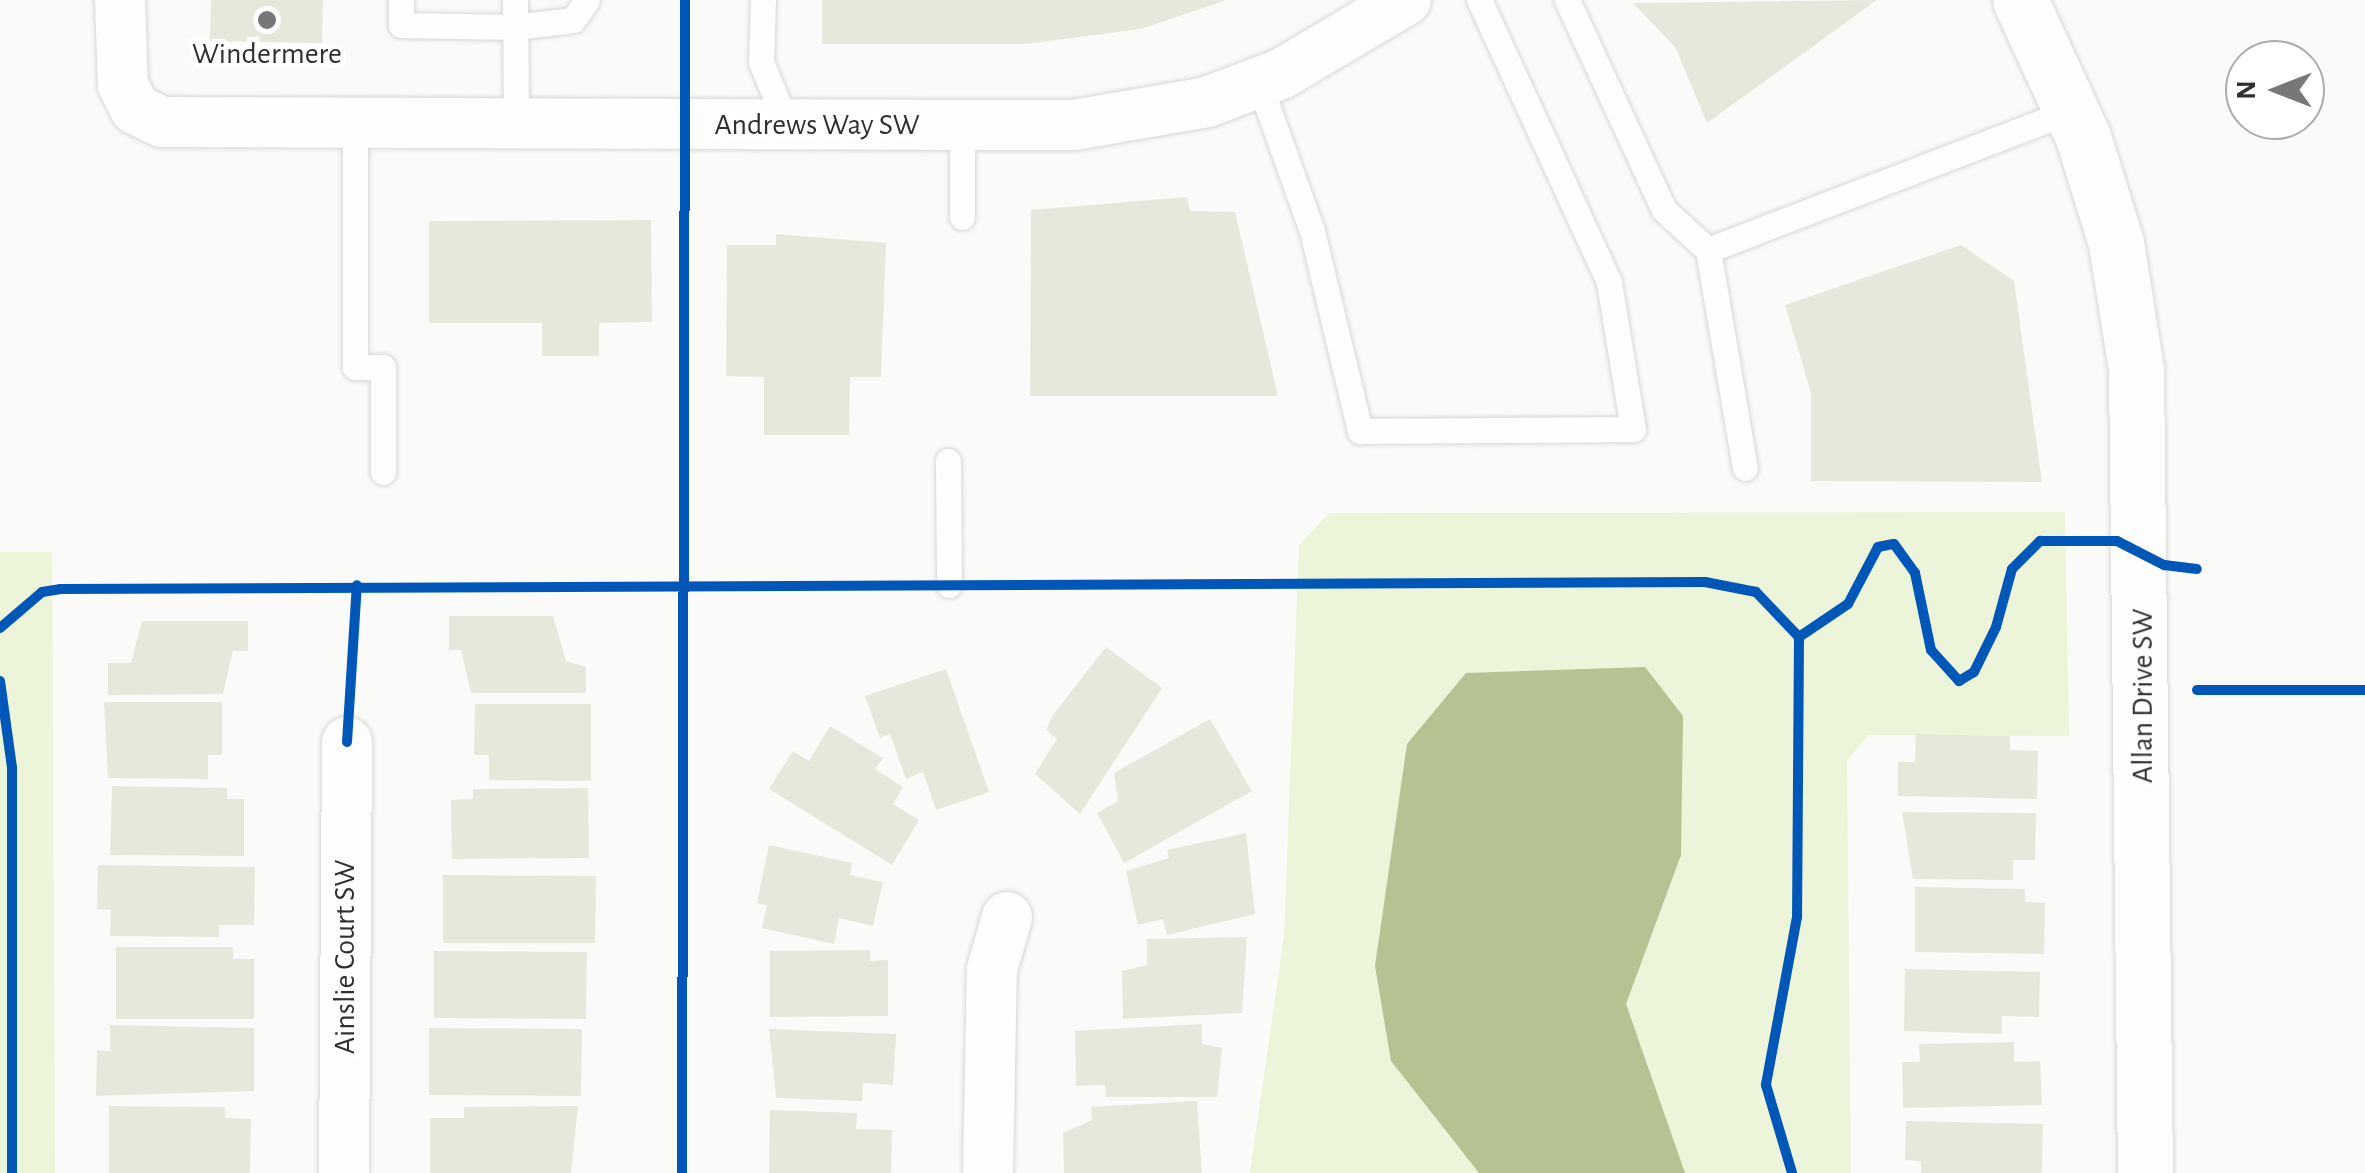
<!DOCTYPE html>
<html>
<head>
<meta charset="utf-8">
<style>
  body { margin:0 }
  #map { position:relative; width:2365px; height:1173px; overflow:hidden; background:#fafbf9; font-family:"Alegreya Sans",sans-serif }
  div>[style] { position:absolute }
  .green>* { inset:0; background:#ecf4d9 }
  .water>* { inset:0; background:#b5c292 }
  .building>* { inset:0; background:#e5e9db }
  .roads { filter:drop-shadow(0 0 2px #d7d7d6) drop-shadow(0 0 2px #d7d7d6) }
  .lane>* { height:25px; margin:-12.5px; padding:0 12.5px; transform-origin:12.5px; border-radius:12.5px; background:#fefefe }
  .street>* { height:50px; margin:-25px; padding:0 25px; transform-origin:25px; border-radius:25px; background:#fefefe }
  .secondary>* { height:55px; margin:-27.5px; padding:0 27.5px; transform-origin:27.5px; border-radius:27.5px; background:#fefefe }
  .cycleway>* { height:10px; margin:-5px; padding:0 5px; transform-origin:5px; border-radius:5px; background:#0057b8 }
  .dots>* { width:28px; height:28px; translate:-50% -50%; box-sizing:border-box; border:5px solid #fff; border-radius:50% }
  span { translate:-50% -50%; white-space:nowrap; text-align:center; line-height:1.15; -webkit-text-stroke:10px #fff; paint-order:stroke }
  .poi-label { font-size:30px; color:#2f302f }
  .street-label { font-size:30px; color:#2f302f }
  .north { position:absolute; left:2225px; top:40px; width:100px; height:100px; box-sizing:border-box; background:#fff; border:2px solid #acacac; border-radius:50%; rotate:270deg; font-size:28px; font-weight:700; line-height:40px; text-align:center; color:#2f302f }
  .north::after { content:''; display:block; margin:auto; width:35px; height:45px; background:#767776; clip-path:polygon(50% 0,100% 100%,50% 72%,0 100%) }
</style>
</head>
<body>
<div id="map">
  <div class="green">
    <i style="clip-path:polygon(2065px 512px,2069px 736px,1868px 735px,1847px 761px,1851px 1173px,1250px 1173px,1284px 936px,1299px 545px,1329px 513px)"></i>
    <i style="clip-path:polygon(0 552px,52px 552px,55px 1173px,0 1173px)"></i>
  </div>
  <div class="water">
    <i style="clip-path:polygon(1645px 667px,1683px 716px,1681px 855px,1626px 1004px,1685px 1173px,1479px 1173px,1391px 1061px,1375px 966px,1407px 744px,1466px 673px)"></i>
  </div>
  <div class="building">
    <i style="clip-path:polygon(211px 0,323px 0,322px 43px,210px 41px)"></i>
    <i style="clip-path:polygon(822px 0,1224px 0,1224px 1px,1141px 29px,1026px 44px,822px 44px)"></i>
    <i style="clip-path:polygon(1877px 0,1707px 123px,1675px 47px,1633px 3px)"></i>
    <i style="clip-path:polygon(1187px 197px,1190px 211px,1235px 212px,1278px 396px,1030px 396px,1031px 210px)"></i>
    <i style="clip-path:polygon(651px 220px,652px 322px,599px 323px,599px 356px,542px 356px,542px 323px,429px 323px,429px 221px)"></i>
    <i style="clip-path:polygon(776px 234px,886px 243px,881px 377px,850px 377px,849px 435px,764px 435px,764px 377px,726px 376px,727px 245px,776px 245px)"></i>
    <i style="clip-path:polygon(1961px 245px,2014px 281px,2042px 482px,1811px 481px,1811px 393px,1785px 305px)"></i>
    <i style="clip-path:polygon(449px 616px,553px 616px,566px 661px,586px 667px,586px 693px,471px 693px,461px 650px,449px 650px)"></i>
    <i style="clip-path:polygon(142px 621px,248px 621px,248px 651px,233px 651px,223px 694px,108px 695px,108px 663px,131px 663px)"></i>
    <i style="clip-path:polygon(1106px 647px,1162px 688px,1080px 814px,1035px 774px,1057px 739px,1046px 730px,1053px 715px)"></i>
    <i style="clip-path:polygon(946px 669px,989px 792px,936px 810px,923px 772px,906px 779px,890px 734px,880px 738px,865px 696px)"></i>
    <i style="clip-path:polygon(104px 702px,222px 702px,222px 755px,208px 755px,208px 779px,108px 778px)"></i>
    <i style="clip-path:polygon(475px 704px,591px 704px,591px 781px,489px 780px,489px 755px,474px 755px)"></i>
    <i style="clip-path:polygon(1210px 719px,1252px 791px,1124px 863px,1097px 813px,1118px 801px,1114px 773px)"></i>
    <i style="clip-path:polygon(830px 726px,883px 758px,875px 769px,903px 787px,893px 804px,919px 820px,892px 865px,769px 789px,793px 751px,809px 761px)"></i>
    <i style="clip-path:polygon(1916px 734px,2010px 736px,2010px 750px,2038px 751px,2037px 799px,1898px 796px,1898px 762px,1915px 762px)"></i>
    <i style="clip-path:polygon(112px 786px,227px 788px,227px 799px,244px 799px,244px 856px,110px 855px)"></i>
    <i style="clip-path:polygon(588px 788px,589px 858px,452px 859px,451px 800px,473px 799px,473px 789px)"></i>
    <i style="clip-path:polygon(1902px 812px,2036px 813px,2035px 860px,2013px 860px,2013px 880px,1913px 879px)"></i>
    <i style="clip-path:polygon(1246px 833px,1255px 914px,1167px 935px,1163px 919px,1138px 925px,1126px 871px,1169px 858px,1167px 850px)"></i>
    <i style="clip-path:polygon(769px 845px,852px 863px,850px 875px,883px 882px,873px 926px,839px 918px,834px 944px,762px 928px,767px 905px,757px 903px)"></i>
    <i style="clip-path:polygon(98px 865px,255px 867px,254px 925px,219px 925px,219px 937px,110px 936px,111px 910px,97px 909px)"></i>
    <i style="clip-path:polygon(443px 875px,596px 876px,595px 943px,443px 943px)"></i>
    <i style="clip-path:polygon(1915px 887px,2025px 889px,2025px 902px,2045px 903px,2044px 954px,1915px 952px)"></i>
    <i style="clip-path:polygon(1247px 937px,1242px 1013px,1123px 1019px,1122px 971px,1147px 965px,1147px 939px)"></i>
    <i style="clip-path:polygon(116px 947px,233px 947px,233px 959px,254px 959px,254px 1019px,116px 1019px)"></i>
    <i style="clip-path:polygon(870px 950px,870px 961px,888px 960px,888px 1016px,770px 1017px,770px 951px)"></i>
    <i style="clip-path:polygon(434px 951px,587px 952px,586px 1019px,434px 1018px)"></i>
    <i style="clip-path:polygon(1905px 969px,2040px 972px,2039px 1017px,2002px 1016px,2002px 1034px,1904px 1031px)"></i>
    <i style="clip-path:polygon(1202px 1024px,1202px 1044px,1222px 1048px,1217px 1097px,1106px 1097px,1105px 1085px,1076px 1086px,1075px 1031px)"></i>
    <i style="clip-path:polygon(110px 1025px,254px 1028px,254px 1091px,96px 1096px,97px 1050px,110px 1051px)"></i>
    <i style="clip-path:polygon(429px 1028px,582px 1029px,581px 1096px,429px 1095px)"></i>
    <i style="clip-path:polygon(769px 1029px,896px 1034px,893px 1085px,863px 1083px,862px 1101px,776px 1098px)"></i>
    <i style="clip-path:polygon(2014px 1042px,2014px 1062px,2040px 1061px,2042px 1105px,1903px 1108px,1902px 1062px,1920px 1062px,1919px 1044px)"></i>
    <i style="clip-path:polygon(1197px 1101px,1202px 1173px,1064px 1173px,1063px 1133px,1092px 1120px,1091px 1107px)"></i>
    <i style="clip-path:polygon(109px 1106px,225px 1107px,225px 1118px,251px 1119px,250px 1173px,109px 1173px)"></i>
    <i style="clip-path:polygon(578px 1106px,571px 1173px,430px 1173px,430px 1118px,464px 1118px,464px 1107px)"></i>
    <i style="clip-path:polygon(770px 1110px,857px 1113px,856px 1129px,892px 1130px,891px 1173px,769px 1173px)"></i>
    <i style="clip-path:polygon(1906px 1121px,2043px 1124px,2042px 1173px,1921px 1173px,1921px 1161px,1905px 1160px)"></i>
  </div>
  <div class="roads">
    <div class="lane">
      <i style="left:401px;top:0;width:25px;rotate:90deg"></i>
      <i style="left:401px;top:25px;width:114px;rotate:1deg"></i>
      <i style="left:515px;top:27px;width:58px;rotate:-6.9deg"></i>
      <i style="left:573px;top:20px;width:24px;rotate:-55deg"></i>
      <i style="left:515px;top:0;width:124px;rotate:89.5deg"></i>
      <i style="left:763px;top:0;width:62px;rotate:91.8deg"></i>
      <i style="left:761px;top:62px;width:68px;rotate:67.6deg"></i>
      <i style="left:1567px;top:0;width:231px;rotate:65.2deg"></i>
      <i style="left:1664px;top:210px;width:59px;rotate:42.3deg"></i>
      <i style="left:1708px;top:250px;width:390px;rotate:-21deg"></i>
      <i style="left:1259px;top:83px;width:157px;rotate:70.3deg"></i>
      <i style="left:1312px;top:231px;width:206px;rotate:76.5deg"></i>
      <i style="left:1360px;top:431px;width:273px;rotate:-0.4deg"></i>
      <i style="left:1633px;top:429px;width:149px;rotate:-99.3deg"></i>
      <i style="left:1609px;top:282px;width:311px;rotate:-114.7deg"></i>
      <i style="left:355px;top:124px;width:243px;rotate:90deg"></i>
      <i style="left:355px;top:367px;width:28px"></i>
      <i style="left:383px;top:367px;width:105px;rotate:90deg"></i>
      <i style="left:962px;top:125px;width:92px;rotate:90deg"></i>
      <i style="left:1708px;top:250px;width:221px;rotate:80.4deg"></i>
      <i style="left:948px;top:461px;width:124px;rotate:89.5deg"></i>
    </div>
    <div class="street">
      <i style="left:120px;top:0;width:85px;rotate:88deg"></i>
      <i style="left:123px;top:85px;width:27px;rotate:63deg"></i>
      <i style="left:135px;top:109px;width:30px;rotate:26deg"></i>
      <i style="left:162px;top:122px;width:800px;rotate:0.21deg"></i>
      <i style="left:962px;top:125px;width:112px"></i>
      <i style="left:1074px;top:125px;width:135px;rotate:-9.8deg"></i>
      <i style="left:1207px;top:102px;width:79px;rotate:-20.7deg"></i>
      <i style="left:1281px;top:74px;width:145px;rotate:-30.6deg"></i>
      <i style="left:344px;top:1173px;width:431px;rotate:-89.6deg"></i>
      <i style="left:988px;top:1173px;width:203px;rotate:-88.9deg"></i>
      <i style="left:992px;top:970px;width:55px;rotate:-74.2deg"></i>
    </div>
    <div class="secondary">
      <i style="left:2020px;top:0;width:151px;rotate:65.3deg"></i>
      <i style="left:2083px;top:137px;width:111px;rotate:72.7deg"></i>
      <i style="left:2116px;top:243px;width:128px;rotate:81deg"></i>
      <i style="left:2136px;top:369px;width:804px;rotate:89.36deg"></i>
    </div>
  </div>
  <div class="cycleway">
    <i style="left:0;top:628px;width:55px;rotate:-40.6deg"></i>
    <i style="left:42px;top:592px;width:19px;rotate:-9deg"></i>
    <i style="left:61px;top:589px;width:1644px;rotate:-0.24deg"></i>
    <i style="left:1705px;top:582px;width:52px;rotate:11.1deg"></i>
    <i style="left:1756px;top:592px;width:62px;rotate:46.3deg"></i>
    <i style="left:1799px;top:637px;width:280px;rotate:90.4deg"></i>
    <i style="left:1797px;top:917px;width:171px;rotate:100.5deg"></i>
    <i style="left:1766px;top:1085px;width:92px;rotate:73.5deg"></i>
    <i style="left:1799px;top:637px;width:59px;rotate:-34deg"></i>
    <i style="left:1848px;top:604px;width:64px;rotate:-62.2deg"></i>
    <i style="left:1878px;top:547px;width:16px;rotate:-11deg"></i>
    <i style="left:1894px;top:544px;width:36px;rotate:54deg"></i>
    <i style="left:1915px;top:573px;width:79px;rotate:78.3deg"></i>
    <i style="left:1931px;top:650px;width:42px;rotate:47.9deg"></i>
    <i style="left:1959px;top:681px;width:17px;rotate:-31deg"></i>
    <i style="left:1974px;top:672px;width:50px;rotate:-63.9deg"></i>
    <i style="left:1996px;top:627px;width:60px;rotate:-74.6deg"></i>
    <i style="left:2012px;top:569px;width:40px;rotate:-45deg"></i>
    <i style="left:2040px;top:541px;width:77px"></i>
    <i style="left:2117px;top:541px;width:53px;rotate:27.1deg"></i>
    <i style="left:2164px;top:565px;width:33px;rotate:7deg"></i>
    <i style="left:0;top:681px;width:88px;rotate:82.1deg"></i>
    <i style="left:12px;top:768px;width:405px;rotate:90deg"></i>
    <i style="left:2197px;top:690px;width:168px"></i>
    <i style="left:347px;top:742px;width:157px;rotate:-86.4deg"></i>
    <i style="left:682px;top:1173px;width:1173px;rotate:-89.85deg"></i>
  </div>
  <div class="dots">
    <i style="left:267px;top:20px;background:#767776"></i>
  </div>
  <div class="poi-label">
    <span style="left:267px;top:54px">Windermere</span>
  </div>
  <div class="street-label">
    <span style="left:817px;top:125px">Andrews Way SW</span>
    <span style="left:2143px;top:696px;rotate:-90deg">Allan Drive SW</span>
    <span style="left:345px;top:957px;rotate:-90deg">Ainslie Court SW</span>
  </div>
  <div class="north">N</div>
</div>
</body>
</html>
